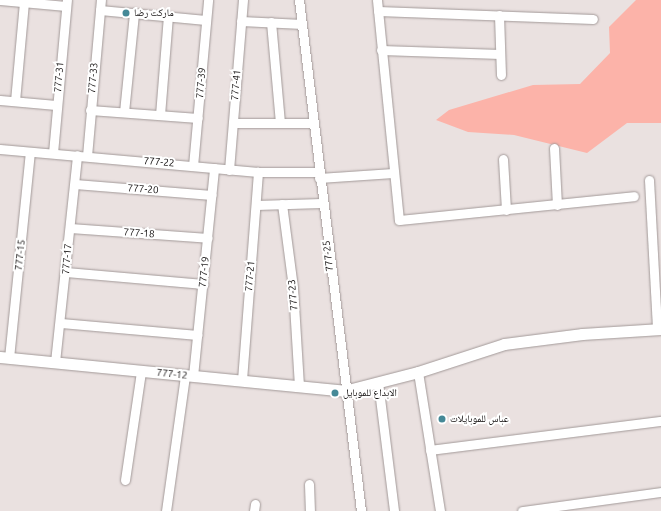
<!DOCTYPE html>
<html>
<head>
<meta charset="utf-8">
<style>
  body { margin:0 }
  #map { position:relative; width:661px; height:511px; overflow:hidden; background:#eae1e0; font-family:Ubuntu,"Noto Naskh Arabic",sans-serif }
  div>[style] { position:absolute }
  .green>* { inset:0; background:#fcb3a9 }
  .roads { filter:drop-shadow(0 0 1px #a29998) drop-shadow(0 0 1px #a29998) }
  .minor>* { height:9px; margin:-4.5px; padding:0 4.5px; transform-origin:4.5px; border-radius:4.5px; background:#fff }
  .tertiary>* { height:11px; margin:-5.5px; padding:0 5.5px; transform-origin:5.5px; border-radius:5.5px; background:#fff }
  .dots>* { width:11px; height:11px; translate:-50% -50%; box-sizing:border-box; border:2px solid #fff; border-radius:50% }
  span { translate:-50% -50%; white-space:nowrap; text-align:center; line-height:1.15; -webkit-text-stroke:4px #fff; paint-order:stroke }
  .poi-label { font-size:10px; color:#100d0d }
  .left { translate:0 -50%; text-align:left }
  .street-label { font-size:10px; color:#100d0d }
</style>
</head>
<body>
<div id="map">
  <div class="green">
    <i style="clip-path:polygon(636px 0,661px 0,661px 123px,627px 123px,587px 153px,514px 135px,468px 132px,436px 120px,449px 110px,533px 85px,580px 84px,610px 53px,609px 27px)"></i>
  </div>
  <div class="roads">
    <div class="minor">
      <i style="left:0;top:0;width:66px;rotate:5.2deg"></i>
      <i style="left:299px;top:0;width:515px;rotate:83.08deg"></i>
      <i style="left:377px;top:0;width:221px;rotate:84.3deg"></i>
      <i style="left:399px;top:220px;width:236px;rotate:-5.8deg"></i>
      <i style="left:100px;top:10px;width:106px;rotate:5.4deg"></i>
      <i style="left:378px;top:11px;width:215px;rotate:2.1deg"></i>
      <i style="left:499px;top:15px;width:60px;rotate:88.1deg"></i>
      <i style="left:241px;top:21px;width:61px;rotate:2.8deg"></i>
      <i style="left:271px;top:22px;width:101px;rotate:84.9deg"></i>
      <i style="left:381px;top:50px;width:119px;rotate:1.9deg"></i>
      <i style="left:0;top:100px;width:56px;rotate:5.1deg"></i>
      <i style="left:15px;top:101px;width:99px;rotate:-84.8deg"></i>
      <i style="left:90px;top:110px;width:108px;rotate:4.2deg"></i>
      <i style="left:124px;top:112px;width:100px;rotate:-84.2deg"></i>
      <i style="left:160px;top:115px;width:99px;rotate:-85.4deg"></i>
      <i style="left:233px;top:123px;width:79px"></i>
      <i style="left:554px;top:148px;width:57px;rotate:87deg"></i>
      <i style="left:0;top:149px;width:259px;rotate:5.1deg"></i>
      <i style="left:258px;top:172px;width:61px"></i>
      <i style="left:53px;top:153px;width:154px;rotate:-84.8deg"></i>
      <i style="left:87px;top:156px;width:157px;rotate:-84.9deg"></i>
      <i style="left:503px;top:159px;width:51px;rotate:86.6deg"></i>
      <i style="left:193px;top:166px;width:167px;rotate:-84.8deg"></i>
      <i style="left:229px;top:170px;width:171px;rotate:-85.3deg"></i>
      <i style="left:319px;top:178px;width:74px;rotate:-3.9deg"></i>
      <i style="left:649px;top:180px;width:150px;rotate:86.9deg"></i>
      <i style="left:75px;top:184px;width:137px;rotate:4.6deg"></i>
      <i style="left:282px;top:204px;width:85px;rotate:82.5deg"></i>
      <i style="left:293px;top:288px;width:98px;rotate:86.5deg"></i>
      <i style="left:256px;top:205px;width:66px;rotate:-1.7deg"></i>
      <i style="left:70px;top:228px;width:138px;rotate:4.1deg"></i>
      <i style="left:66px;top:272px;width:138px;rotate:5deg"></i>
      <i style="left:61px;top:323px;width:137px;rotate:5deg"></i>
      <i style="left:9px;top:358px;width:207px;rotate:-84.2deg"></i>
      <i style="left:55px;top:362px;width:208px;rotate:-83.9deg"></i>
      <i style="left:418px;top:372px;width:141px;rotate:81deg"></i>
      <i style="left:193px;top:376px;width:209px;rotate:-84.2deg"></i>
      <i style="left:242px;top:380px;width:209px;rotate:-85.6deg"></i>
      <i style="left:378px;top:382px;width:130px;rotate:82.9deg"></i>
      <i style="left:430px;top:450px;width:233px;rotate:-7.2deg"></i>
      <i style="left:125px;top:480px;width:110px;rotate:-81.6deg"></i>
      <i style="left:309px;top:484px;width:27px;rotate:88deg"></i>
      <i style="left:166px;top:511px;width:137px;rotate:-82deg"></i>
      <i style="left:254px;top:511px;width:7px;rotate:-82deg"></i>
      <i style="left:522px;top:511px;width:140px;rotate:-7.8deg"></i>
    </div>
    <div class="tertiary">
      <i style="left:0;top:357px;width:346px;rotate:5.6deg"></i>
      <i style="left:344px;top:391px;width:76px;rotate:-14.4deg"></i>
      <i style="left:418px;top:372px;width:90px;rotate:-18deg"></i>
      <i style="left:504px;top:344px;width:79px;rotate:-7.3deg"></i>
      <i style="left:582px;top:334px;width:79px;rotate:-3.6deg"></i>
    </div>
  </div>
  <div class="dots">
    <i style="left:126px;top:13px;background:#458997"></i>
    <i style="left:335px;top:393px;background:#458997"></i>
    <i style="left:442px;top:419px;background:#458997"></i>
  </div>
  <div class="poi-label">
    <span class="left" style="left:134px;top:13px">ماركت رضا</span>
    <span class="left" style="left:343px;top:393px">الابداع للموبايل</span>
    <span class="left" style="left:450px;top:419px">عباس للموبايلات</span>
  </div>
  <div class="street-label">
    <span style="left:59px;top:77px;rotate:-85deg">777-31</span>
    <span style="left:93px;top:78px;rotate:-85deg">777-33</span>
    <span style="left:201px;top:83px;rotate:-85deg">777-39</span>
    <span style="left:236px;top:85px;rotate:-85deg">777-41</span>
    <span style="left:159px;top:162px;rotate:5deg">777-22</span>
    <span style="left:143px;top:189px;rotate:4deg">777-20</span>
    <span style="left:139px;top:233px;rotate:4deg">777-18</span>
    <span style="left:20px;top:255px;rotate:-84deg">777-15</span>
    <span style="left:328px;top:256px;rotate:-97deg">777-25</span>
    <span style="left:67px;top:259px;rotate:-85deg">777-17</span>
    <span style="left:204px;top:272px;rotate:-84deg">777-19</span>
    <span style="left:250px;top:276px;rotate:-85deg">777-21</span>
    <span style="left:293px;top:295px;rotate:-95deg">777-23</span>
    <span style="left:172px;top:374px;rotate:6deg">777-12</span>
  </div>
</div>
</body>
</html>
